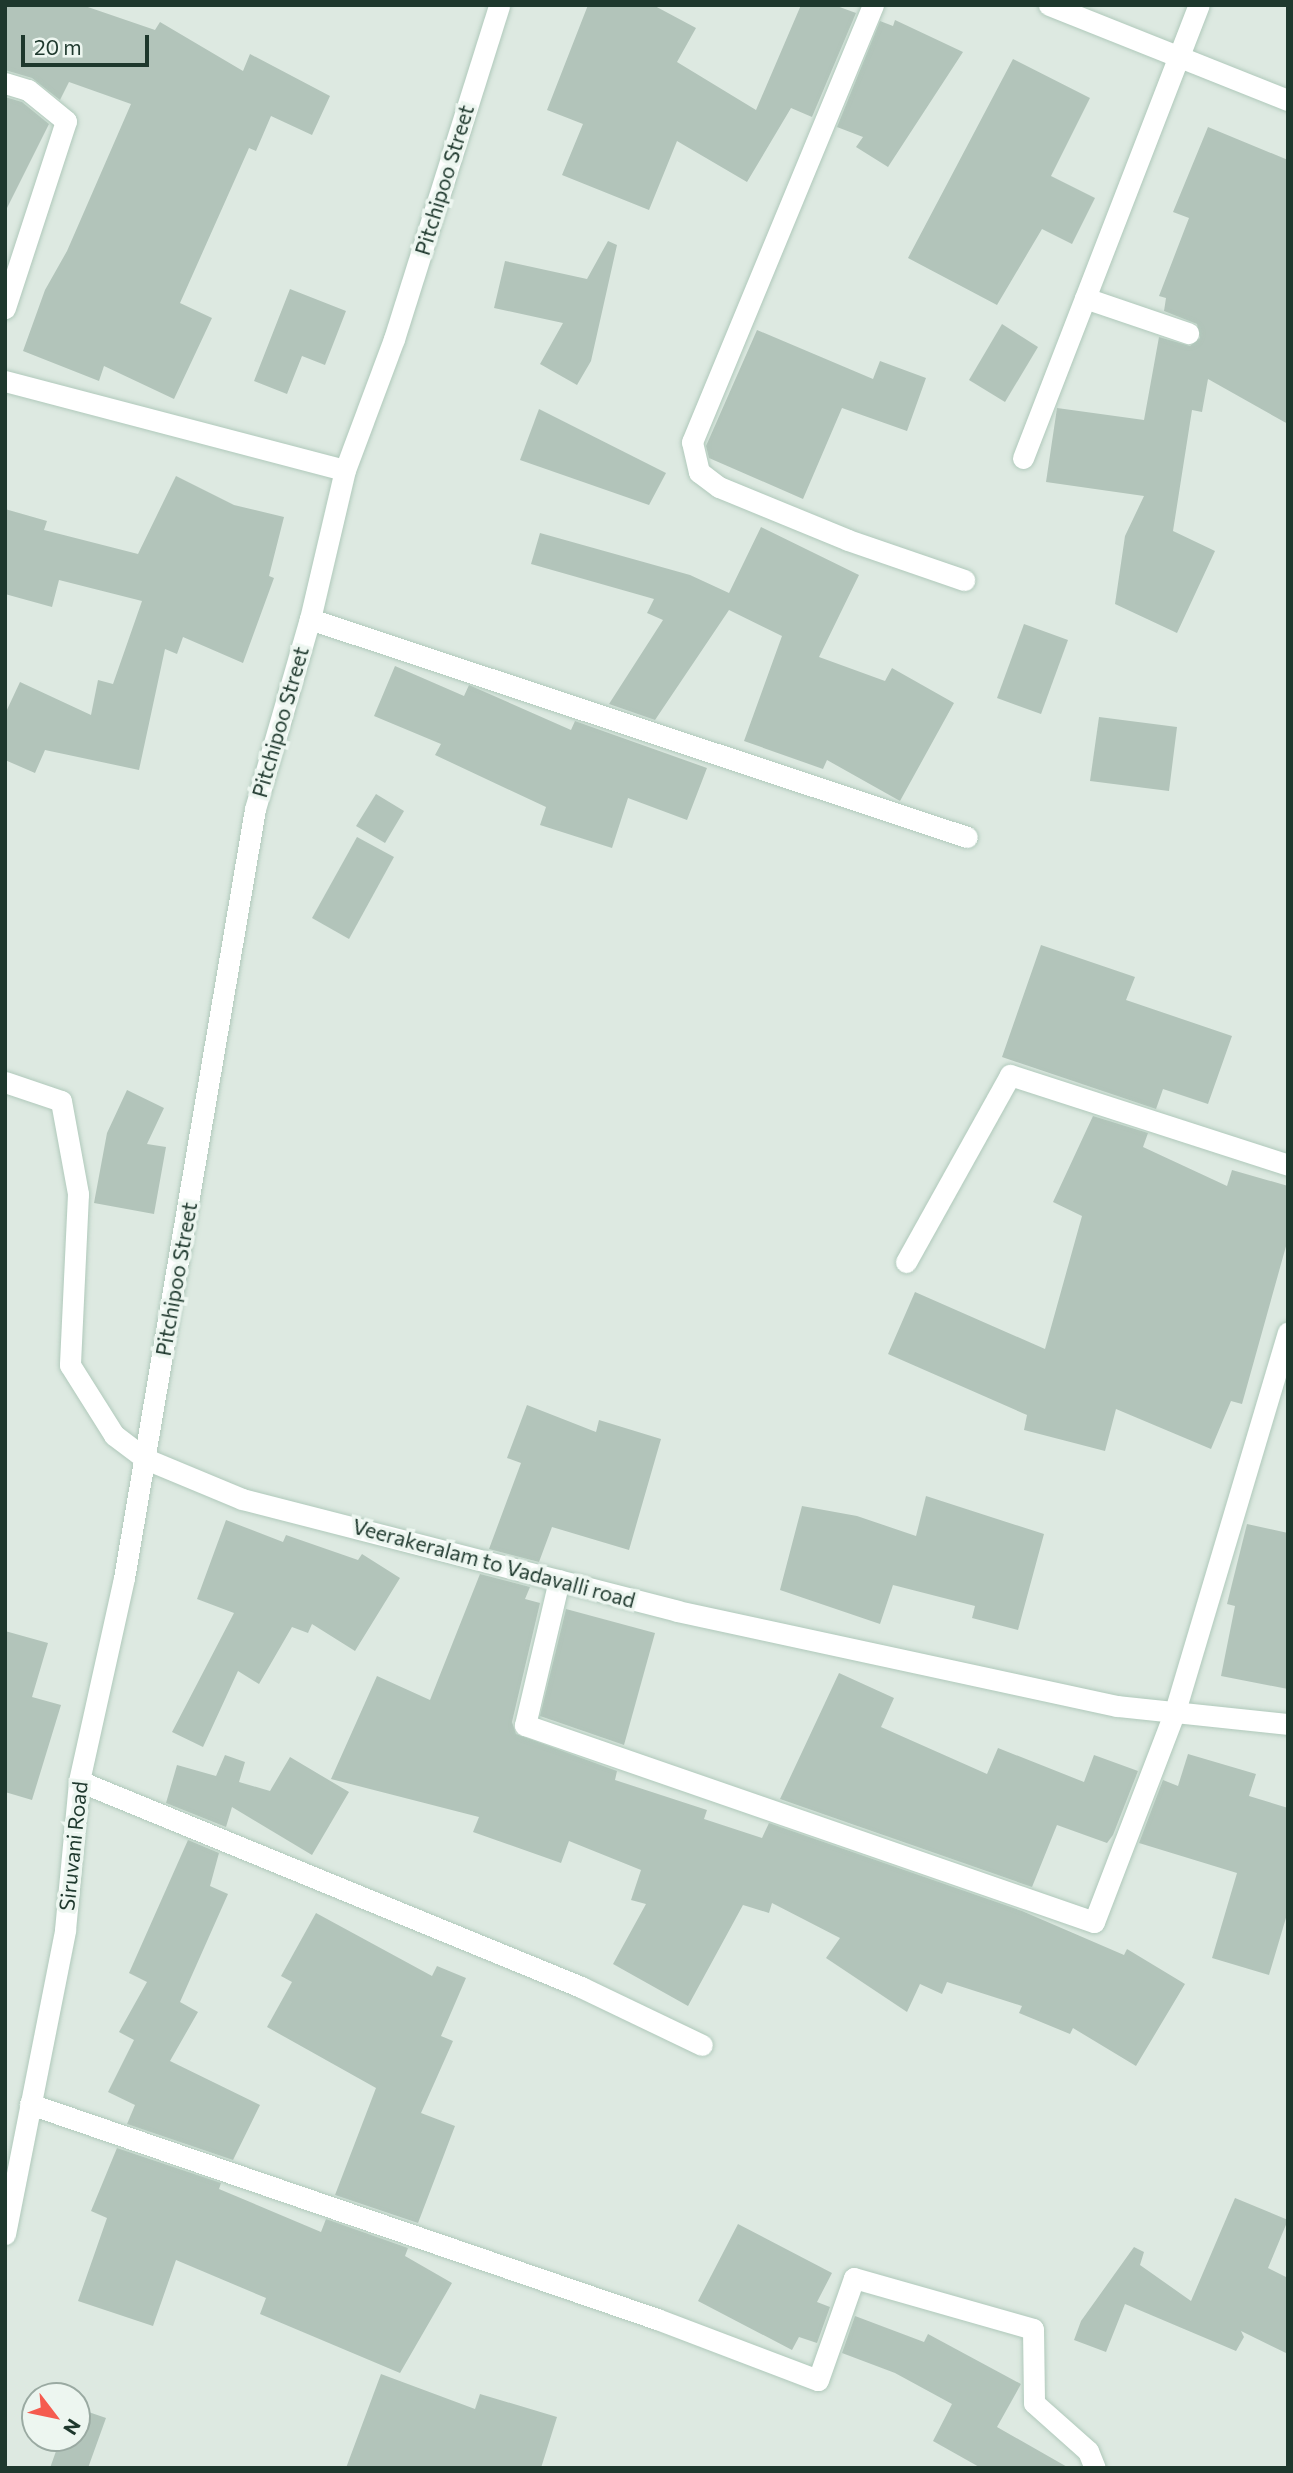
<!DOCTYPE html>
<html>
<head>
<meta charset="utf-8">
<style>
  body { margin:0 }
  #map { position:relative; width:1293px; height:2473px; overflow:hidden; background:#dde9e1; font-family:Commissioner,sans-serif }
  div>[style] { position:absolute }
  .building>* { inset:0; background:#b2c4ba }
  .roads { filter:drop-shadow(0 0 2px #b0c9bb) drop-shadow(0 0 2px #b0c9bb) }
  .street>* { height:21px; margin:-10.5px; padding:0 10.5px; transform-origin:10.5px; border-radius:10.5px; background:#fff }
  .secondary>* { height:21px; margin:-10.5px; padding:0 10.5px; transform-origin:10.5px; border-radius:10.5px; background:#fff }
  span { translate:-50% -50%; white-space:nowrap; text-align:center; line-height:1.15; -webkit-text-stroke:7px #edf6f0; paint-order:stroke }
  .street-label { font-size:21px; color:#1e382d }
  .frame { position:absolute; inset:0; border:7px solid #1e382d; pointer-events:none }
  .north { position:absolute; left:21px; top:2382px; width:70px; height:70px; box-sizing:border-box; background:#edf6f0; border:2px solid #9aaaa2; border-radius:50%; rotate:122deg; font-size:19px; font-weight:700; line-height:28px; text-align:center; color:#1e382d }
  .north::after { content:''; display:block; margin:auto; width:24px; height:32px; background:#f55b4f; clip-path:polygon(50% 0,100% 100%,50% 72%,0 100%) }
  .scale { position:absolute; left:21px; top:35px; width:128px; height:32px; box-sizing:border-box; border:4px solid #1e382d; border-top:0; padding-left:9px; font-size:21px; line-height:24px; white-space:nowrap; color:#1e382d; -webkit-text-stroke:5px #edf6f0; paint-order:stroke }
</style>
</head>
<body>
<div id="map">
  <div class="building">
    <i style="clip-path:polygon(5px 5px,82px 5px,155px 30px,160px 22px,243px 71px,250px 54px,330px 96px,312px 135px,271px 116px,256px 151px,249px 148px,180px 303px,212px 318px,174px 399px,104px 366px,99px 381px,23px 351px,45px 290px,67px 251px,131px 104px,69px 82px,60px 100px,32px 78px,5px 70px)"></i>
    <i style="clip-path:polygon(588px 5px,653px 5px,696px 28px,677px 62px,756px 110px,801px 5px,834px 5px,856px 13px,812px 117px,791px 108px,747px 182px,677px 141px,649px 210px,562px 175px,583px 124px,547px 110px)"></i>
    <i style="clip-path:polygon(895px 20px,963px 52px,888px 167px,856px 147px,863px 137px,837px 127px,880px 21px,893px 26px)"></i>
    <i style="clip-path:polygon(1013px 59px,1090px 98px,1051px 176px,1095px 198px,1072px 244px,1042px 229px,997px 305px,908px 258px)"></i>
    <i style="clip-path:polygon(5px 97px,22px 102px,49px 124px,5px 212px)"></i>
    <i style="clip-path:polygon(1208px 127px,1288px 160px,1288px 424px,1208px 379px,1202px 412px,1192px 410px,1173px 531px,1215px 551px,1177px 633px,1115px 604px,1125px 536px,1144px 496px,1046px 482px,1057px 408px,1144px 420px,1159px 337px,1190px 346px,1200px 338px,1197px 324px,1164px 311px,1166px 298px,1159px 296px,1189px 218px,1173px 212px)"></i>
    <i style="clip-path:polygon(608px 241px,617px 245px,591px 361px,577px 385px,540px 364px,563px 323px,494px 308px,505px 261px,587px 279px)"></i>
    <i style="clip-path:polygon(290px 289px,346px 311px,325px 365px,302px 356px,287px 394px,254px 381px)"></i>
    <i style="clip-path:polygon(1002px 324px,1038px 347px,1005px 402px,969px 380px)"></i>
    <i style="clip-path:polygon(757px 330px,873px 379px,880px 361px,926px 378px,907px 431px,842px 408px,803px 499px,709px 458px,706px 446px)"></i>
    <i style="clip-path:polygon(539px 409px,666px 473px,649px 505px,520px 460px)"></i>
    <i style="clip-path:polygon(176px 476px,234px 505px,284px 517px,269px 576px,274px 578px,243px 663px,183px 637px,177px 654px,165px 649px,139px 770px,45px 750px,35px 773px,5px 760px,5px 714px,20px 682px,91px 715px,98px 680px,113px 684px,142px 601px,59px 580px,52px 607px,5px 594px,5px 509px,47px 521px,44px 530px,138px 554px)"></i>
    <i style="clip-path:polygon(761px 527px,859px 575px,819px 657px,885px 681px,892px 668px,954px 703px,900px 801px,827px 760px,823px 769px,744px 741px,782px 636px,729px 610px,655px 720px,609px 704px,663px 620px,647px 613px,654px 599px,531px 564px,540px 533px,690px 575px,729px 593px)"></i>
    <i style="clip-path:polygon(1024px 624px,1068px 640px,1041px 714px,997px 698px)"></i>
    <i style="clip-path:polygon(395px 666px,464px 696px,469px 685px,571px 730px,575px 721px,707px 768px,687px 820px,628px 798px,612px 848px,540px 825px,546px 807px,435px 755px,441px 744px,374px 716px)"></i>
    <i style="clip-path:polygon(1099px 717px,1177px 727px,1169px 791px,1090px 781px)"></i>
    <i style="clip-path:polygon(376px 794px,404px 811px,385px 843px,356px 826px)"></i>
    <i style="clip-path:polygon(357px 837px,394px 857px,349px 939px,312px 918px)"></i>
    <i style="clip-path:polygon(1041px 945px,1135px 977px,1126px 1000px,1232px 1036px,1208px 1104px,1163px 1089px,1156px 1109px,1002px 1057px)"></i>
    <i style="clip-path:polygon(127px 1090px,164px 1108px,147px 1144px,166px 1147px,154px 1214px,94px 1203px,107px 1133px)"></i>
    <i style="clip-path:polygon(1093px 1116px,1148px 1133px,1143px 1147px,1227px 1186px,1232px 1170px,1288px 1186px,1288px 1239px,1242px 1404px,1231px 1401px,1211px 1449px,1116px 1409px,1105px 1451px,1024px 1430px,1027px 1415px,888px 1354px,915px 1292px,1045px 1349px,1082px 1216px,1053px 1202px)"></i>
    <i style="clip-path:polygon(527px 1405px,596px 1432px,599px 1420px,661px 1439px,629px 1550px,552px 1527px,539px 1562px,489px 1549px,521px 1463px,507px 1458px)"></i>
    <i style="clip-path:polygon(926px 1496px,1044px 1534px,1018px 1630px,972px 1618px,975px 1606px,893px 1585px,880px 1624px,780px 1590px,802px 1506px,857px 1516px,916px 1536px)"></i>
    <i style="clip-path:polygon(226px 1520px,283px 1542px,286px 1535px,358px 1560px,362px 1554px,400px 1578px,355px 1651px,312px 1624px,308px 1633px,292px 1627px,259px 1684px,238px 1671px,203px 1747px,172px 1732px,234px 1613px,197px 1599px)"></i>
    <i style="clip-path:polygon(1247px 1524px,1288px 1533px,1288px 1689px,1221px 1676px,1235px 1606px,1227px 1604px)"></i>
    <i style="clip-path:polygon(480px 1574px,530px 1587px,525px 1599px,540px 1603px,512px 1722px,516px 1734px,617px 1771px,615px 1780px,707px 1810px,704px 1819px,762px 1838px,769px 1823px,1022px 1911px,1124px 1955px,1127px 1949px,1185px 1984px,1136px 2066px,1073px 2028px,1070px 2034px,1019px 2013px,1022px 2006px,947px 1982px,942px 1994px,920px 1984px,907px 2012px,826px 1958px,840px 1938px,772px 1903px,769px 1913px,743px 1905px,688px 2006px,613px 1964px,646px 1904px,631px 1900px,641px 1870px,569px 1841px,561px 1863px,473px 1832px,479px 1817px,331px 1779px,377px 1676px,430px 1700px)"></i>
    <i style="clip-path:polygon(566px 1609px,655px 1633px,624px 1745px,540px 1716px)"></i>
    <i style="clip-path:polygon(5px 1631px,48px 1643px,32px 1697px,61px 1705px,32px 1800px,5px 1792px)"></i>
    <i style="clip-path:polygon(839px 1673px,894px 1698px,881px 1727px,987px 1774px,998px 1748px,1084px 1782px,1094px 1755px,1138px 1771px,1113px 1835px,1107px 1843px,1057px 1825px,1032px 1887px,780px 1799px)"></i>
    <i style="clip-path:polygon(1188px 1754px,1256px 1774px,1249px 1796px,1288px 1808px,1288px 1911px,1269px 1975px,1212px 1958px,1237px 1873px,1139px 1843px,1163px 1780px,1178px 1786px)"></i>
    <i style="clip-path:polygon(225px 1755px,245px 1762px,239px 1782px,270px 1791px,290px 1757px,349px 1792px,312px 1855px,232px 1807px,226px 1827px,166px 1803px,177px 1765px,216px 1776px)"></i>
    <i style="clip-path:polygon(188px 1840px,219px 1853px,210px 1886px,228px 1894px,180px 2002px,198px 2012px,170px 2061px,260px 2105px,233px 2160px,127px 2124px,135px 2105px,108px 2092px,134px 2040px,119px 2032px,147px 1982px,129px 1973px)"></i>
    <i style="clip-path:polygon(316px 1913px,432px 1976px,437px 1966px,466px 1978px,441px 2036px,453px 2041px,421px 2113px,455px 2126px,418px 2223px,335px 2195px,376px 2088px,267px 2027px,292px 1982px,281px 1976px)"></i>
    <i style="clip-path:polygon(117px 2148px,221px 2183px,219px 2189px,321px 2232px,326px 2219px,408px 2248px,405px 2256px,452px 2283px,400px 2373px,260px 2314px,266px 2298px,176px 2260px,153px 2326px,78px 2301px,107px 2218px,91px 2211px)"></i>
    <i style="clip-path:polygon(1235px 2198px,1288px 2220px,1268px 2268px,1288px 2278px,1288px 2354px,1241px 2331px,1244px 2337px,1236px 2351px,1125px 2304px,1106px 2352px,1074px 2340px,1081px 2321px,1134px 2247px,1144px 2252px,1140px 2265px,1191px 2301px)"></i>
    <i style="clip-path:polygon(738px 2224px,832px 2273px,817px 2302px,830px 2307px,817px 2343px,799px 2337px,792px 2350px,698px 2301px)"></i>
    <i style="clip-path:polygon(855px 2316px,924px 2342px,928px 2334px,1021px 2384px,997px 2427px,1069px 2468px,981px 2468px,933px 2441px,952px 2404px,895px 2373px,842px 2353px)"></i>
    <i style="clip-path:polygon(381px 2374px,475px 2409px,480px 2394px,557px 2417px,541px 2468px,346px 2468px)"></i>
    <i style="clip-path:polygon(77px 2408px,106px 2418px,88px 2468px,50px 2468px,60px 2440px,54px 2438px,77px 2438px)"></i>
  </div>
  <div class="roads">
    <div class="street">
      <i style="left:873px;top:5px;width:473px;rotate:112.5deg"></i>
      <i style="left:692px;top:442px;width:31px;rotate:77deg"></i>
      <i style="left:699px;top:472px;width:25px;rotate:37deg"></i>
      <i style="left:719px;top:487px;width:139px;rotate:22.3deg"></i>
      <i style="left:848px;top:540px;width:123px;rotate:19deg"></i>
      <i style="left:1049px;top:5px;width:257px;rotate:21.7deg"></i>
      <i style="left:5px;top:83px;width:24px;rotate:17deg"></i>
      <i style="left:28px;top:90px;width:49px;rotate:39.2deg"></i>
      <i style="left:66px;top:121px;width:197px;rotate:108.1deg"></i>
      <i style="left:1085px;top:298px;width:109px;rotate:18.8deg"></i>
      <i style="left:5px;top:381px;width:351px;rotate:14.7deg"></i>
      <i style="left:1023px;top:458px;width:486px;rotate:-68.8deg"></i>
      <i style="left:310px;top:619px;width:692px;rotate:18.36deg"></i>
      <i style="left:906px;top:1262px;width:214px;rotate:-60.9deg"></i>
      <i style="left:1010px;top:1075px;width:292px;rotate:17.9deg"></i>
      <i style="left:559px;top:1580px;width:149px;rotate:103.2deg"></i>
      <i style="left:525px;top:1725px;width:602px;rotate:19.1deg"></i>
      <i style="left:1094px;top:1922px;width:226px;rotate:-69deg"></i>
      <i style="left:1175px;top:1711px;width:395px;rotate:-73.4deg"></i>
      <i style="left:79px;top:1781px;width:543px;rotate:22.31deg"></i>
      <i style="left:581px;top:1987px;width:134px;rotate:25.6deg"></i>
      <i style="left:30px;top:2104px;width:663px;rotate:18.93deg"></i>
      <i style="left:657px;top:2319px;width:172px;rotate:20.8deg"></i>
      <i style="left:818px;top:2380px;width:108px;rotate:-70.6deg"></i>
      <i style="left:854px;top:2278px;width:186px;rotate:15.9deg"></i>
      <i style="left:1033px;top:2329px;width:74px;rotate:89.2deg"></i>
      <i style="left:1034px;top:2403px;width:72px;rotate:41.6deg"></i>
      <i style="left:1088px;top:2451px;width:18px;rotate:68deg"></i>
    </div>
    <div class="secondary">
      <i style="left:5px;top:1082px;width:59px;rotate:18.7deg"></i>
      <i style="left:61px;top:1101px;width:95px;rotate:79.6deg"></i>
      <i style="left:78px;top:1194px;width:171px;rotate:92.7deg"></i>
      <i style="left:70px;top:1365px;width:83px;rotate:57.8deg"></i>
      <i style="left:114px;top:1435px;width:40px;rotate:37deg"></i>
      <i style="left:146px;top:1459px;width:104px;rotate:22.6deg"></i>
      <i style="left:242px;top:1499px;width:449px;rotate:14.4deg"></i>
      <i style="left:677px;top:1611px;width:450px;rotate:12.2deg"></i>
      <i style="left:1117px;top:1706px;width:172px;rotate:6deg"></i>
      <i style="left:5px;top:2234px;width:310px;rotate:-78.8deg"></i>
      <i style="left:65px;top:1930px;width:150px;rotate:-84.6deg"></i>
      <i style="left:79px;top:1781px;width:208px;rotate:-77.5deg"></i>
      <i style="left:124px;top:1578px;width:780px;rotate:-80.33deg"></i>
      <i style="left:255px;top:809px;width:198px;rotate:-73.9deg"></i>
      <i style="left:310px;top:619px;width:153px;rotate:-76.8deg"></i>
      <i style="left:345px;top:470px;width:140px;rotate:-69.5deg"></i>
      <i style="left:394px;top:339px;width:350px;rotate:-72.5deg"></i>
    </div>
  </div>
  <div class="street-label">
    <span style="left:444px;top:180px;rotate:-73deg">Pitchipoo Street</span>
    <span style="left:280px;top:722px;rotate:-74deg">Pitchipoo Street</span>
    <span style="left:176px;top:1279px;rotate:-80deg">Pitchipoo Street</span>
    <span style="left:494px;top:1563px;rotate:15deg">Veerakeralam to Vadavalli road</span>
    <span style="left:73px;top:1846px;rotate:-84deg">Siruvani Road</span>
  </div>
  <div class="frame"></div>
  <div class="north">N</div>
  <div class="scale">20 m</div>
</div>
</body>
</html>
